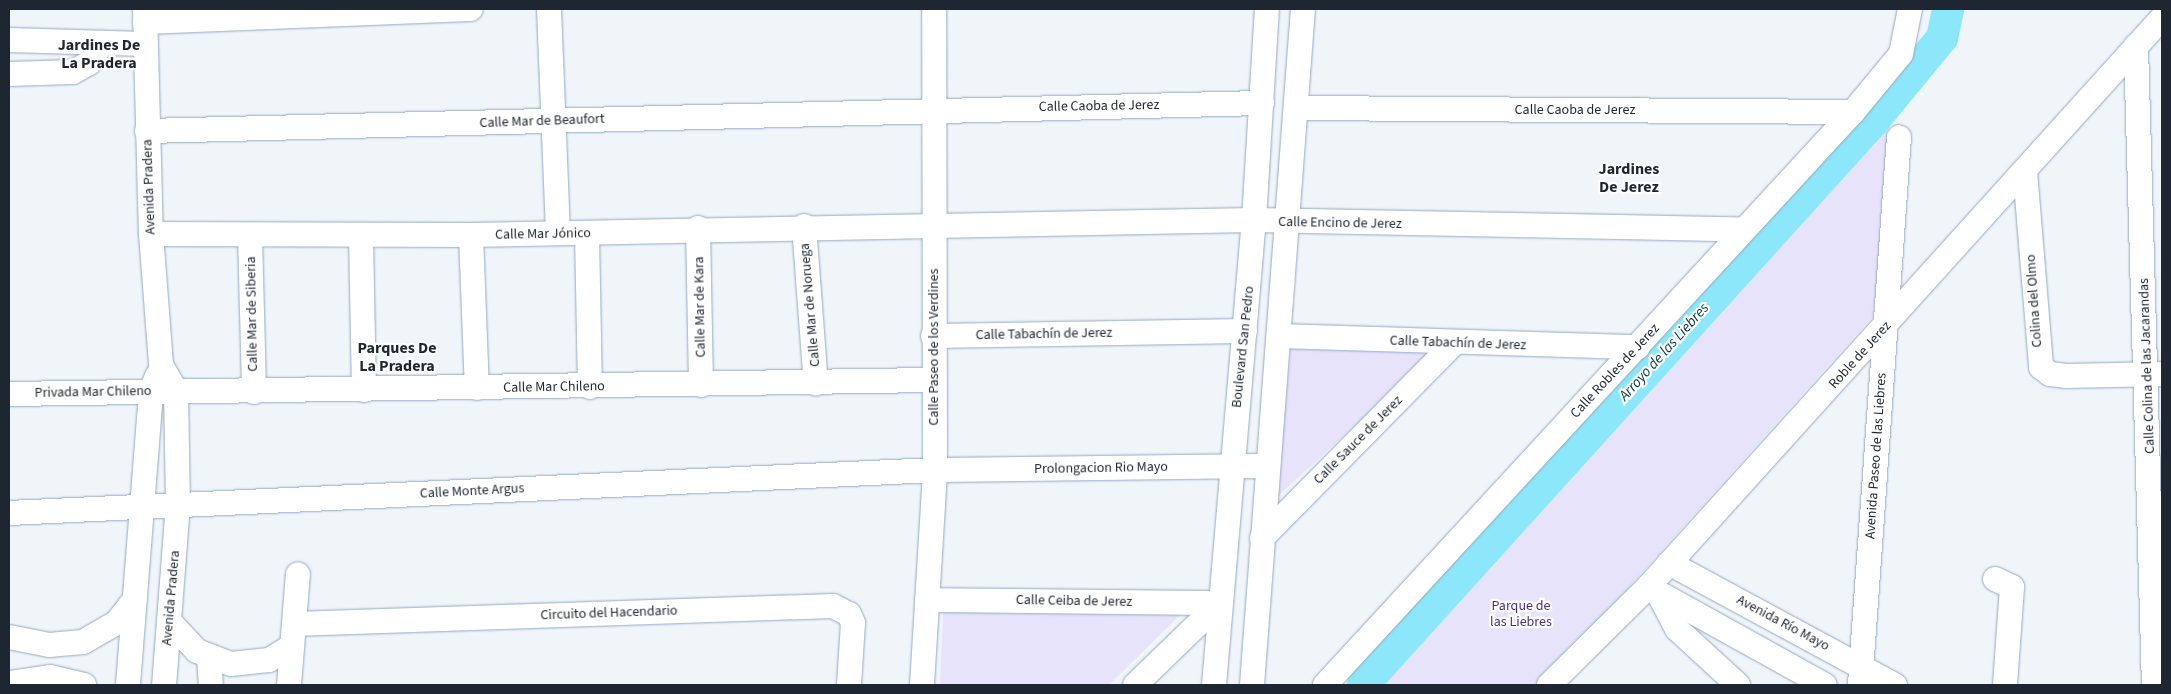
<!DOCTYPE html>
<html>
<head>
<meta charset="utf-8">
<style>
  body { margin:0 }
  #map { position:relative; width:2171px; height:694px; overflow:hidden; background:#f0f5fa; font-family:"Source Sans 3",sans-serif }
  div>[style] { position:absolute }
  .green>* { inset:0; background:#e6e3fb }
  .river>* { height:32px; margin:-16px; padding:0 16px; transform-origin:16px; border-radius:16px; background:#8be7f9 }
  .roads { filter:drop-shadow(0 0 1px #93a9c4) drop-shadow(0 0 1px #93a9c4) }
  .minor>* { height:24px; margin:-12px; padding:0 12px; transform-origin:12px; border-radius:12px; background:#fff }
  span { translate:-50% -50%; white-space:nowrap; text-align:center; line-height:1.15; -webkit-text-stroke:4.5px #fff; paint-order:stroke }
  .street-label { font-size:14px; color:#1e2731 }
  .park-label { font-size:14px; color:#4c318c }
  .water-label { font-size:15px; color:#003b45; font-style:italic }
  .quarter-label { font-size:16px; color:#1e2731; font-weight:700 }
  .frame { position:absolute; inset:0; border:10px solid #1e2731; pointer-events:none }
</style>
</head>
<body>
<div id="map">
  <div class="green">
    <i style="clip-path:polygon(1875px 128px,1896px 130px,1873px 316px,1541px 685px,1374px 685px)"></i>
    <i style="clip-path:polygon(1439px 348px,1278px 496px,1290px 349px)"></i>
    <i style="clip-path:polygon(1187px 608px,1109px 685px,940px 685px,943px 609px)"></i>
  </div>
  <div class="river">
    <i style="left:1363px;top:685px;width:757px;rotate:-47.84deg"></i>
    <i style="left:1871px;top:124px;width:112px;rotate:-50.5deg"></i>
    <i style="left:1942px;top:38px;width:30px;rotate:-78deg"></i>
  </div>
  <div class="roads">
    <div class="minor">
      <i style="left:145px;top:9px;width:225px;rotate:88.5deg"></i>
      <i style="left:151px;top:234px;width:131px;rotate:85.6deg"></i>
      <i style="left:161px;top:365px;width:30px;rotate:60deg"></i>
      <i style="left:176px;top:391px;width:113px;rotate:89deg"></i>
      <i style="left:178px;top:504px;width:182px;rotate:94.4deg"></i>
      <i style="left:549px;top:9px;width:223px;rotate:87.7deg"></i>
      <i style="left:145px;top:22px;width:326px;rotate:-2.3deg"></i>
      <i style="left:9px;top:40px;width:135px;rotate:1.7deg"></i>
      <i style="left:2136px;top:46px;width:639px;rotate:88.39deg"></i>
      <i style="left:9px;top:74px;width:64px;rotate:-1.8deg"></i>
      <i style="left:73px;top:72px;width:18px;rotate:-29deg"></i>
      <i style="left:89px;top:63px;width:24px;rotate:-57deg"></i>
      <i style="left:1298px;top:108px;width:555px;rotate:0.41deg"></i>
      <i style="left:147px;top:131px;width:1115px;rotate:-1.44deg"></i>
      <i style="left:2025px;top:171px;width:197px;rotate:85.3deg"></i>
      <i style="left:2041px;top:367px;width:11px;rotate:38deg"></i>
      <i style="left:2050px;top:374px;width:16px;rotate:7deg"></i>
      <i style="left:2066px;top:376px;width:96px;rotate:-1.2deg"></i>
      <i style="left:804px;top:226px;width:158px;rotate:85.7deg"></i>
      <i style="left:698px;top:228px;width:157px;rotate:88.9deg"></i>
      <i style="left:587px;top:233px;width:154px;rotate:88.9deg"></i>
      <i style="left:151px;top:234px;width:320px;rotate:0.2deg"></i>
      <i style="left:471px;top:235px;width:783px;rotate:-1.1deg"></i>
      <i style="left:1254px;top:220px;width:490px;rotate:1.1deg"></i>
      <i style="left:471px;top:235px;width:153px;rotate:87.8deg"></i>
      <i style="left:250px;top:236px;width:156px;rotate:88.5deg"></i>
      <i style="left:361px;top:236px;width:154px;rotate:88.9deg"></i>
      <i style="left:933px;top:336px;width:312px;rotate:-0.9deg"></i>
      <i style="left:1279px;top:336px;width:359px;rotate:1.8deg"></i>
      <i style="left:9px;top:394px;width:923px;rotate:-0.87deg"></i>
      <i style="left:9px;top:513px;width:927px;rotate:-2.66deg"></i>
      <i style="left:935px;top:470px;width:332px;rotate:-0.7deg"></i>
      <i style="left:1262px;top:538px;width:274px;rotate:-45.4deg"></i>
      <i style="left:1669px;top:563px;width:257px;rotate:28.4deg"></i>
      <i style="left:1995px;top:579px;width:19px;rotate:25deg"></i>
      <i style="left:2012px;top:587px;width:98px;rotate:94.1deg"></i>
      <i style="left:1648px;top:587px;width:202px;rotate:29deg"></i>
      <i style="left:1658px;top:593px;width:41px;rotate:62.2deg"></i>
      <i style="left:1677px;top:629px;width:83px;rotate:42.6deg"></i>
      <i style="left:927px;top:600px;width:293px;rotate:0.6deg"></i>
      <i style="left:169px;top:621px;width:41px;rotate:47deg"></i>
      <i style="left:197px;top:651px;width:36px;rotate:21deg"></i>
      <i style="left:231px;top:664px;width:38px;rotate:-6deg"></i>
      <i style="left:269px;top:660px;width:27px;rotate:-31deg"></i>
      <i style="left:294px;top:624px;width:539px;rotate:-1.91deg"></i>
      <i style="left:833px;top:606px;width:18px;rotate:27deg"></i>
      <i style="left:849px;top:614px;width:10px;rotate:66deg"></i>
      <i style="left:853px;top:623px;width:62px;rotate:93.7deg"></i>
      <i style="left:9px;top:637px;width:41px;rotate:11.3deg"></i>
      <i style="left:49px;top:645px;width:34px;rotate:-5deg"></i>
      <i style="left:83px;top:642px;width:39px;rotate:-30deg"></i>
      <i style="left:117px;top:622px;width:29px;rotate:-52deg"></i>
      <i style="left:209px;top:658px;width:27px;rotate:86deg"></i>
      <i style="left:9px;top:683px;width:41px;rotate:-8.3deg"></i>
      <i style="left:50px;top:677px;width:35px;rotate:13deg"></i>
      <i style="left:128px;top:685px;width:295px;rotate:-85.5deg"></i>
      <i style="left:151px;top:391px;width:16px;rotate:-68deg"></i>
      <i style="left:289px;top:685px;width:111px;rotate:-85.4deg"></i>
      <i style="left:922px;top:685px;width:215px;rotate:-86.5deg"></i>
      <i style="left:935px;top:470px;width:461px;rotate:-90.1deg"></i>
      <i style="left:1135px;top:685px;width:118px;rotate:-44deg"></i>
      <i style="left:1214px;top:685px;width:467px;rotate:-85.1deg"></i>
      <i style="left:1254px;top:220px;width:211px;rotate:-86.5deg"></i>
      <i style="left:1252px;top:685px;width:678px;rotate:-85.69deg"></i>
      <i style="left:1325px;top:685px;width:779px;rotate:-47.34deg"></i>
      <i style="left:1853px;top:112px;width:75px;rotate:-50.4deg"></i>
      <i style="left:1901px;top:54px;width:46px;rotate:-78.7deg"></i>
      <i style="left:1549px;top:685px;width:139px;rotate:-44.7deg"></i>
      <i style="left:1648px;top:587px;width:767px;rotate:-47.91deg"></i>
      <i style="left:1860px;top:685px;width:549px;rotate:-85.93deg"></i>
    </div>
  </div>
  <div class="street-label">
    <span style="left:1099px;top:106px;rotate:-1deg">Calle Caoba de Jerez</span>
    <span style="left:1575px;top:110px">Calle Caoba de Jerez</span>
    <span style="left:542px;top:121px;rotate:-2deg">Calle Mar de Beaufort</span>
    <span style="left:149px;top:187px;rotate:-92deg">Avenida Pradera</span>
    <span style="left:1340px;top:223px;rotate:1deg">Calle Encino de Jerez</span>
    <span style="left:543px;top:234px;rotate:-1deg">Calle Mar Jónico</span>
    <span style="left:2034px;top:301px;rotate:-94deg">Colina del Olmo</span>
    <span style="left:810px;top:305px;rotate:-95deg">Calle Mar de Noruega</span>
    <span style="left:700px;top:307px;rotate:-91deg">Calle Mar de Kara</span>
    <span style="left:252px;top:314px;rotate:-91deg">Calle Mar de Siberia</span>
    <span style="left:1044px;top:334px;rotate:-1deg">Calle Tabachín de Jerez</span>
    <span style="left:1458px;top:343px;rotate:2deg">Calle Tabachín de Jerez</span>
    <span style="left:934px;top:347px;rotate:-90deg">Calle Paseo de los Verdines</span>
    <span style="left:1243px;top:347px;rotate:-84deg">Boulevard San Pedro</span>
    <span style="left:1860px;top:355px;rotate:-48deg">Roble de Jerez</span>
    <span style="left:2147px;top:366px;rotate:-92deg">Calle Colina de las Jacarandas</span>
    <span style="left:1615px;top:371px;rotate:-47deg">Calle Robles de Jerez</span>
    <span style="left:554px;top:387px;rotate:-1deg">Calle Mar Chileno</span>
    <span style="left:93px;top:392px;rotate:-1deg">Privada Mar Chileno</span>
    <span style="left:1358px;top:440px;rotate:-45deg">Calle Sauce de Jerez</span>
    <span style="left:1876px;top:456px;rotate:-86deg">Avenida Paseo de las Liebres</span>
    <span style="left:1101px;top:468px;rotate:-1deg">Prolongacion Rio Mayo</span>
    <span style="left:472px;top:491px;rotate:-3deg">Calle Monte Argus</span>
    <span style="left:171px;top:598px;rotate:-85deg">Avenida Pradera</span>
    <span style="left:1074px;top:601px;rotate:1deg">Calle Ceiba de Jerez</span>
    <span style="left:609px;top:613px;rotate:-2deg">Circuito del Hacendario</span>
    <span style="left:1783px;top:623px;rotate:28deg">Avenida Río Mayo</span>
  </div>
  <div class="park-label">
    <span style="left:1521px;top:614px">Parque de<br>las Liebres</span>
  </div>
  <div class="water-label">
    <span style="left:1664px;top:352px;rotate:-48deg">Arroyo de las Liebres</span>
  </div>
  <div class="quarter-label">
    <span style="left:99px;top:54px">Jardines De<br>La Pradera</span>
    <span style="left:1629px;top:178px">Jardines<br>De Jerez</span>
    <span style="left:397px;top:357px">Parques De<br>La Pradera</span>
  </div>
  <div class="frame"></div>
</div>
</body>
</html>
